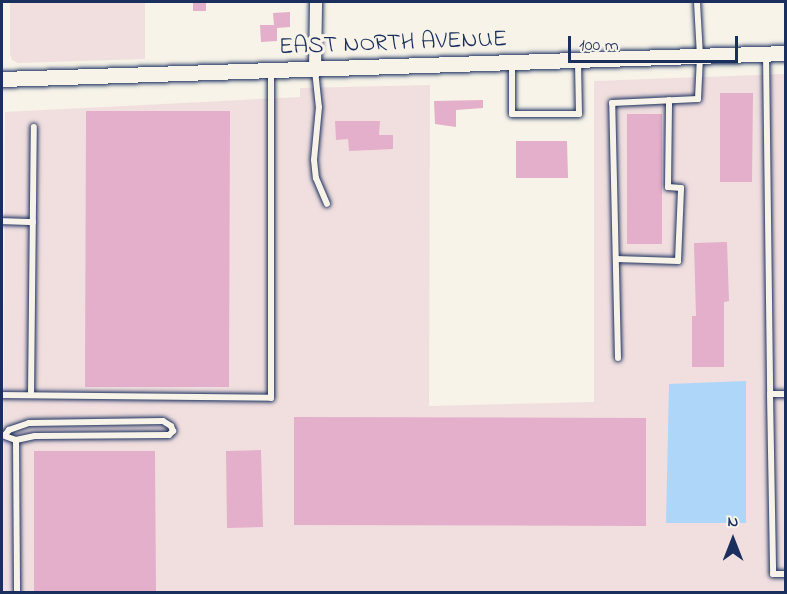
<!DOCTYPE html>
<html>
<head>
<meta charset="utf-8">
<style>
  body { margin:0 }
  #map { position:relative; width:787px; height:594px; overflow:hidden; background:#f7f3e8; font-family:"Indie Flower",sans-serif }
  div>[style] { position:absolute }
  .built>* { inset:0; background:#f1dfdf }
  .water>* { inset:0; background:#aed6f9 }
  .building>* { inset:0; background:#e3afca }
  .roads { filter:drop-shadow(0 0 2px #1b2f5e) drop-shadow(0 0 2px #1b2f5e) }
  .service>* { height:6px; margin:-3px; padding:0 3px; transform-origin:3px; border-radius:3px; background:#f7f3e8 }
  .minor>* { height:12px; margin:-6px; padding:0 6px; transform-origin:6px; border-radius:6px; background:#f7f3e8 }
  .tertiary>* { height:15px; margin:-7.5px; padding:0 7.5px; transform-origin:7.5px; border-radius:7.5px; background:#f7f3e8 }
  span { translate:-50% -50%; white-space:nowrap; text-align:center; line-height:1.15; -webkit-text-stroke:6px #f7f3e8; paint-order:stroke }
  .street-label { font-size:24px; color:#1b2f5e }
  .frame { position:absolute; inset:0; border:3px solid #1b2f5e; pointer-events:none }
  .north { position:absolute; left:703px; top:510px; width:60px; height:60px; -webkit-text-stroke:4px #f7f3e8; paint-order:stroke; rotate:0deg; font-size:16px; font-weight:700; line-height:24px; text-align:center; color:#1b2f5e }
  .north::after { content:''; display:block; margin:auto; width:21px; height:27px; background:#1b2f5e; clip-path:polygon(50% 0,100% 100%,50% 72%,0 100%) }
  .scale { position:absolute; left:568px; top:36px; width:170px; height:27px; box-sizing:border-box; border:3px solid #1b2f5e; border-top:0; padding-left:8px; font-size:18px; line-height:21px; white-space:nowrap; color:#1b2f5e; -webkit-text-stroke:4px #f7f3e8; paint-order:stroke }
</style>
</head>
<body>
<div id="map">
  <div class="built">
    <i style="clip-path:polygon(10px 2px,145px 2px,145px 59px,18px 63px,12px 60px,10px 54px)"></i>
    <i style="clip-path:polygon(785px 74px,785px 592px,3px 592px,5px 112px,300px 97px,300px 88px,430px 85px,429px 406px,594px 402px,594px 81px)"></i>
  </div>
  <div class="water">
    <i style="clip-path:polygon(746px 381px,746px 523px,666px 523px,669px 384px)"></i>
  </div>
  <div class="building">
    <i style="clip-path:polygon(193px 2px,206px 2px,206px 11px,193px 11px)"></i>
    <i style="clip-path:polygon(290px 12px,290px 27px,277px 28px,277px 41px,261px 42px,260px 25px,274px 25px,273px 13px)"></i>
    <i style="clip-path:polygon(720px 93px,753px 93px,752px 182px,720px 182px)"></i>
    <i style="clip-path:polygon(483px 100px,483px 108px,456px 110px,456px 127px,435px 124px,434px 101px)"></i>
    <i style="clip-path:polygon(86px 111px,230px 111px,229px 387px,85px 387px)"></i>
    <i style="clip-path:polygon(627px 114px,662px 114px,662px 244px,627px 244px)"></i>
    <i style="clip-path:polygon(335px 121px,380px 121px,379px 135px,393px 135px,393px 149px,349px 151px,348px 139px,336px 140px)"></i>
    <i style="clip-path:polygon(516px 141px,567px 141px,568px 178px,516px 178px)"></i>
    <i style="clip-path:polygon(727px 242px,729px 301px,724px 302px,724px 367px,692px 367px,692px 316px,696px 316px,694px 243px)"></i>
    <i style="clip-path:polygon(294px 417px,646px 418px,646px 526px,294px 525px)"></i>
    <i style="clip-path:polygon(261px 450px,263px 527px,227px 528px,226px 451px)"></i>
    <i style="clip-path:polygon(34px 451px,155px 451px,156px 592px,34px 592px)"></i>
  </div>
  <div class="roads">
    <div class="service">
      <i style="left:766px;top:54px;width:340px;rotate:89.3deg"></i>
      <i style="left:770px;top:394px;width:16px"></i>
      <i style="left:512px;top:63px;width:51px;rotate:90deg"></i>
      <i style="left:512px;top:114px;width:67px"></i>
      <i style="left:579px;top:114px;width:53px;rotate:-91.1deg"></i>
      <i style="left:315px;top:70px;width:37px;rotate:84deg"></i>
      <i style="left:319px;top:107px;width:53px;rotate:95.4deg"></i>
      <i style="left:314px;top:160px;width:18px;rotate:84deg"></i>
      <i style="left:316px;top:178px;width:28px;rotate:67deg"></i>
      <i style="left:2px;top:221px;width:31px;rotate:2deg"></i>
      <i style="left:616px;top:259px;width:62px;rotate:1.8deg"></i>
      <i style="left:678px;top:261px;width:73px;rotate:-87.6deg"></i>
      <i style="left:681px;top:188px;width:13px;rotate:-176deg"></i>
      <i style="left:668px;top:187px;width:87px;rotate:-89.3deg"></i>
      <i style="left:618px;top:358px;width:255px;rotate:-91.3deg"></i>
      <i style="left:612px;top:103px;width:86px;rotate:-2.7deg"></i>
      <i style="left:698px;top:99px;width:43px;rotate:-87.3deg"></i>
      <i style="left:700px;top:56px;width:54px;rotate:-93.2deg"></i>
      <i style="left:770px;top:394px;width:180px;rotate:89deg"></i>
      <i style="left:773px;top:574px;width:13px"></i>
      <i style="left:2px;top:395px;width:269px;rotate:0.6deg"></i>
      <i style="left:271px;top:398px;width:326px;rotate:-90deg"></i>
      <i style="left:31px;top:395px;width:268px;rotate:-89.4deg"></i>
      <i style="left:2px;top:435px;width:15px;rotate:20deg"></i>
      <i style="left:16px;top:440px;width:19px;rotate:-12deg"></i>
      <i style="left:35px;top:436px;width:134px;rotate:-0.4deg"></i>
      <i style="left:169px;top:435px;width:6px;rotate:-45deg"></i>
      <i style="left:173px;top:431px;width:5px;rotate:-112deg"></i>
      <i style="left:171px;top:426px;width:9px;rotate:-148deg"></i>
      <i style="left:163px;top:421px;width:134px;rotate:179.1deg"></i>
      <i style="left:29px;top:423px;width:21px;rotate:161deg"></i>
      <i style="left:9px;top:430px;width:6px;rotate:129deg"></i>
      <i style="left:16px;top:440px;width:152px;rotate:89.6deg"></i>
    </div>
    <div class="minor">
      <i style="left:315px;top:69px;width:67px;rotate:-89.1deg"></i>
    </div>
    <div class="tertiary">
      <i style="left:2px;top:79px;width:784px;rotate:-1.9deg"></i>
    </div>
  </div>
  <div class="street-label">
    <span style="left:393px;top:44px;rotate:-2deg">EAST NORTH AVENUE</span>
  </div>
  <div class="frame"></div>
  <div class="north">N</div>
  <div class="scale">100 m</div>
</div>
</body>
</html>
